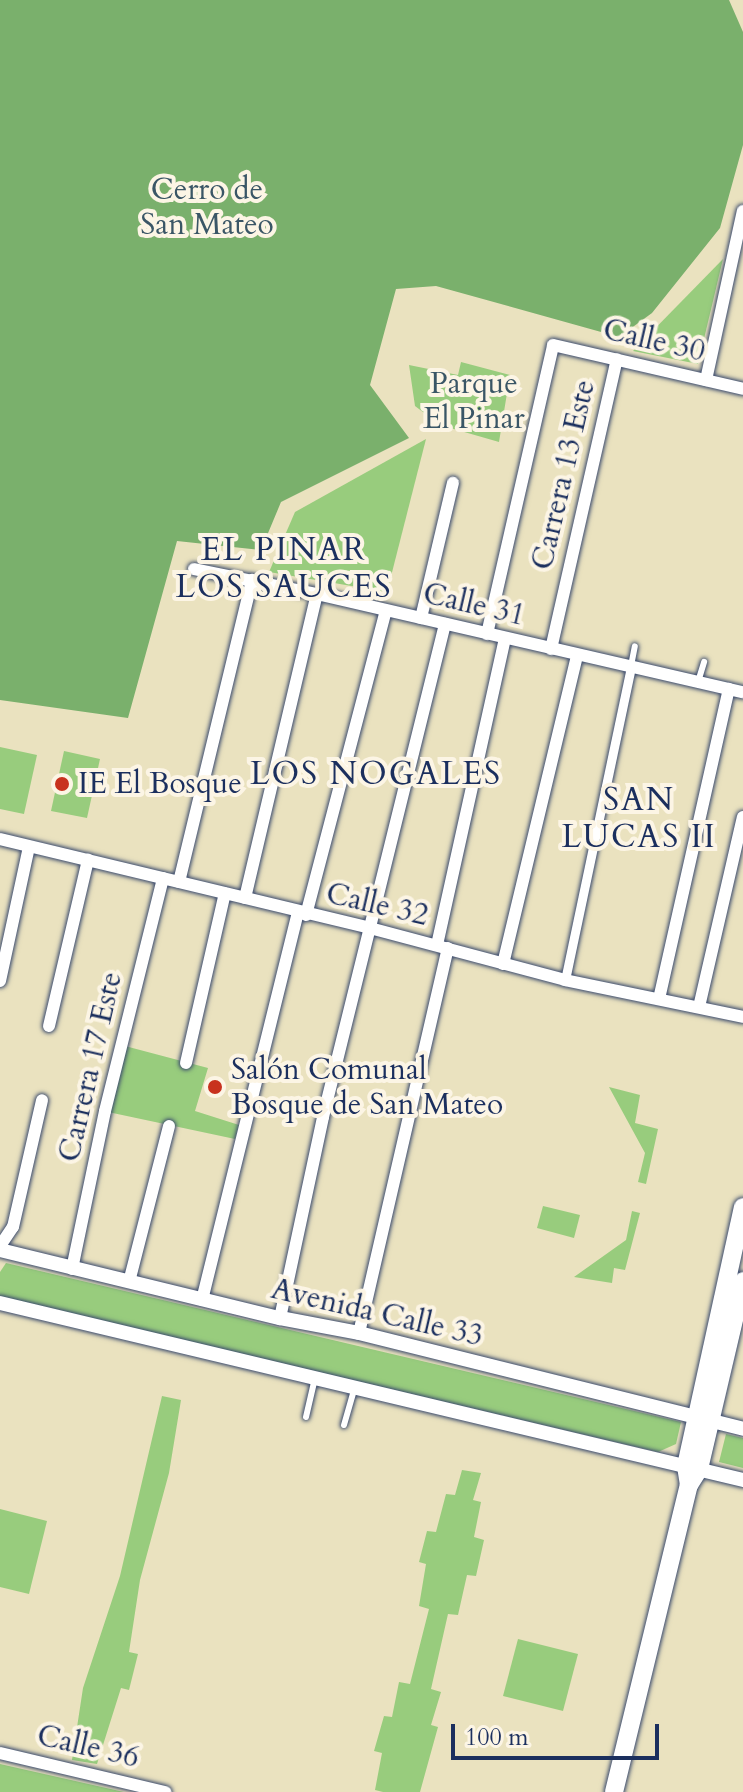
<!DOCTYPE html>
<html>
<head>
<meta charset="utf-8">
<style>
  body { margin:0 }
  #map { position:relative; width:743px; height:1792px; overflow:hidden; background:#eae2bf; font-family:Cardo,serif }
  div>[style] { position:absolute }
  .green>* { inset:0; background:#98cc7d }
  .forest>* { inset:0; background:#7ab06c }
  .roads { filter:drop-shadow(0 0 2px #3a4a6d) drop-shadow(0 0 2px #3a4a6d) }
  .service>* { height:6px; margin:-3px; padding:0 3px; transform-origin:3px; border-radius:3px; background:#fff }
  .pedestrian>* { height:9px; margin:-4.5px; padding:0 4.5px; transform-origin:4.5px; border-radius:4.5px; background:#fff }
  .minor>* { height:12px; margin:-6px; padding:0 6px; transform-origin:6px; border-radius:6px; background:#fff }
  .tertiary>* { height:14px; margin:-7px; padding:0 7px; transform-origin:7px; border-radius:7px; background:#fff }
  .primary>* { height:18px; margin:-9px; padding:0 9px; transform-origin:9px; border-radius:9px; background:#fff }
  .dots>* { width:22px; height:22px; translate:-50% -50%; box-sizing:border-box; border:4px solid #fcf5e5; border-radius:50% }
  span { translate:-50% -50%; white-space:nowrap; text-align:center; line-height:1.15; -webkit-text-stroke:8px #fcf5e5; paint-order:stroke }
  .park-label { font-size:30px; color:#3a5666 }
  .street-label { font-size:30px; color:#1b2f5e }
  .poi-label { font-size:30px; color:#1b2f5e }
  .left { translate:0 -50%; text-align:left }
  .neighbourhood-label { font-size:32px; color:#1b2f5e; letter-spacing:2px }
  .scale { position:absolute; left:451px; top:1724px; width:208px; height:36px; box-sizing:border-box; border:4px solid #1b2f5e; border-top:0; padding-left:10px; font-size:24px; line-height:28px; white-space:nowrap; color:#1b2f5e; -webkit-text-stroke:6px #fcf5e5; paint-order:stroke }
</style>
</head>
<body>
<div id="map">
  <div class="green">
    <i style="clip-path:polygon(723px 259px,698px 364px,633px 351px)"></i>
    <i style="clip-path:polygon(461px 362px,510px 375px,499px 442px,440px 425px,415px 406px,409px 365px,458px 375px)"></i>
    <i style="clip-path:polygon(426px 439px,387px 592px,269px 572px,295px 512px)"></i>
    <i style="clip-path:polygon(0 747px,37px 755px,24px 814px,0 809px)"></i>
    <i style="clip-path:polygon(64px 751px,100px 759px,87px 818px,51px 811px)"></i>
    <i style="clip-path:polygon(125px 1046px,208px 1068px,195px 1111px,239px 1125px,235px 1139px,108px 1112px)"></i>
    <i style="clip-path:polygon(609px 1087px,640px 1095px,635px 1123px,658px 1129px,646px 1184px,638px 1182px,645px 1153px)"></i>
    <i style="clip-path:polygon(543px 1206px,580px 1215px,574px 1238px,537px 1228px)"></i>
    <i style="clip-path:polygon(632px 1211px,640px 1213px,625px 1270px,614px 1268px,612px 1283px,574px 1277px,626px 1240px)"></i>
    <i style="clip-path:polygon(6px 1263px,681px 1422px,676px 1444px,658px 1452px,0 1297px,0 1272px)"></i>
    <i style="clip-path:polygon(162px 1396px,181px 1400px,169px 1473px,140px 1580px,129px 1652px,138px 1654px,129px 1690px,121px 1688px,97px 1764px,72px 1760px,83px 1688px,120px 1576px)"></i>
    <i style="clip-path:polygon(726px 1434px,743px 1438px,743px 1468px,719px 1462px)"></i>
    <i style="clip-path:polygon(462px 1470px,481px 1473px,473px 1500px,481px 1502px,474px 1537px,484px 1540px,476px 1576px,467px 1575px,458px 1615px,448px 1614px,431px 1689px,441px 1692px,431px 1725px,438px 1727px,420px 1792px,383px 1792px,375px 1790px,382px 1753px,374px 1751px,384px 1716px,392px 1717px,399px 1682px,410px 1684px,429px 1609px,419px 1606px,426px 1564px,419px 1562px,427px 1531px,436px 1532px,446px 1494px,455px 1495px)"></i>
    <i style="clip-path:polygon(0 1509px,47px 1521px,29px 1594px,0 1587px)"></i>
    <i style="clip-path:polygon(518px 1639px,578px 1654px,563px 1711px,503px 1696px)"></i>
    <i style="clip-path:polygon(0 1764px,124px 1792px,0 1792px)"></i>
  </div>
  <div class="forest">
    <i style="clip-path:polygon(0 0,729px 0,743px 32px,743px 145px,720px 228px,652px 313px,619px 337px,436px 286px,396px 289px,370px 385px,409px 438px,281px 502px,261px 550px,177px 541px,128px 718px,0 700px)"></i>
  </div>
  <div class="roads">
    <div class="service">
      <i style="left:631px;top:666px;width:20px;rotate:-79deg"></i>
      <i style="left:698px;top:682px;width:21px;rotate:-73deg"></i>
      <i style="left:306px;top:1417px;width:39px;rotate:-77deg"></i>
      <i style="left:344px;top:1425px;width:37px;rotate:-74deg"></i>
    </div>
    <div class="pedestrian">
      <i style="left:565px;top:980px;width:320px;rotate:-78.1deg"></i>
    </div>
    <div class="minor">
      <i style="left:706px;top:380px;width:173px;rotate:-77.7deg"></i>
      <i style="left:194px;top:569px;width:126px;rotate:11.5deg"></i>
      <i style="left:317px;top:594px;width:437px;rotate:13deg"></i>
      <i style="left:421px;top:618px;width:139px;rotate:-76.7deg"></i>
      <i style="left:487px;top:634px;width:296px;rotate:-77.1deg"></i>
      <i style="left:553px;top:345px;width:195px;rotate:13deg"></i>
      <i style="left:551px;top:649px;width:297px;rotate:-77.2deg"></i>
      <i style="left:0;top:839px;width:381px;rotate:13.5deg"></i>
      <i style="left:370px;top:928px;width:202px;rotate:14.9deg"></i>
      <i style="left:565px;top:980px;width:182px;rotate:11.7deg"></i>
      <i style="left:179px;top:882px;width:311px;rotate:-76.4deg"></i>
      <i style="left:245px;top:898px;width:312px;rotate:-76.7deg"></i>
      <i style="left:306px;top:915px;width:314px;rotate:-75.3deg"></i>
      <i style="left:437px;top:945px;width:313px;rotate:-77.5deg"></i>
      <i style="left:503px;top:964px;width:318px;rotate:-76.5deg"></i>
      <i style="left:0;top:981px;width:137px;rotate:-77.8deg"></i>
      <i style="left:659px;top:999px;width:318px;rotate:-77.3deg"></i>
      <i style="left:699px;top:1007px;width:195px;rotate:-77deg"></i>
      <i style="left:49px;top:1026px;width:171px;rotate:-76.8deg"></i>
      <i style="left:186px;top:1063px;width:174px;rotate:-77.1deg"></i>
      <i style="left:0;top:1246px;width:23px;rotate:-56deg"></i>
      <i style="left:13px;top:1227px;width:130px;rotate:-77.1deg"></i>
      <i style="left:72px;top:1269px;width:161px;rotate:-78.2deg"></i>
      <i style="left:105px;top:1111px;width:240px;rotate:-76deg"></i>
      <i style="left:129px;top:1282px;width:161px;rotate:-75.6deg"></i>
      <i style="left:202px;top:1300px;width:400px;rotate:-76.1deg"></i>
      <i style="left:280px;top:1318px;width:206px;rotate:-77.9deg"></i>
      <i style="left:323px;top:1117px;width:508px;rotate:-76.1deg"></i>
      <i style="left:359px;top:1333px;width:395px;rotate:-77deg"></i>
      <i style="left:0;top:1753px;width:170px;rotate:13.3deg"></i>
    </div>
    <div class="tertiary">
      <i style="left:0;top:1250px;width:288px;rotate:13.7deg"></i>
      <i style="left:280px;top:1318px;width:80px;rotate:10.8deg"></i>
      <i style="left:359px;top:1333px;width:396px;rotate:14deg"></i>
      <i style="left:0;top:1303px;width:764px;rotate:13.4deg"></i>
    </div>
    <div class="primary">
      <i style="left:689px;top:1485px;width:19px;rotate:-99deg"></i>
      <i style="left:686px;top:1466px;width:265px;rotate:-77.6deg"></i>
      <i style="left:614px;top:1792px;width:316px;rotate:-76.3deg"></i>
      <i style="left:689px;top:1485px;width:19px;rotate:-58deg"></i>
      <i style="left:699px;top:1469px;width:193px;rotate:-76.8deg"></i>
    </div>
  </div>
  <div class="dots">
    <i style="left:62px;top:784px;background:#c8321e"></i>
    <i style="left:215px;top:1087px;background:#c8321e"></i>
  </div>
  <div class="park-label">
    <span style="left:207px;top:207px">Cerro de<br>San Mateo</span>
    <span style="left:474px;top:401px">Parque<br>El Pinar</span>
  </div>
  <div class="street-label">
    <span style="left:654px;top:341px;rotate:13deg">Calle 30</span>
    <span style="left:564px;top:475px;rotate:-77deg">Carrera 13 Este</span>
    <span style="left:474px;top:605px;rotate:13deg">Calle 31</span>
    <span style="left:377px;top:905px;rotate:13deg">Calle 32</span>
    <span style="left:91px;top:1067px;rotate:-77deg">Carrera 17 Este</span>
    <span style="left:377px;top:1313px;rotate:13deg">Avenida Calle 33</span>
    <span style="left:88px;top:1747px;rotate:13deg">Calle 36</span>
  </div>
  <div class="poi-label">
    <span class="left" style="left:78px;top:784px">IE El Bosque</span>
    <span class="left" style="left:231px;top:1087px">Salón Comunal<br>Bosque de San Mateo</span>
  </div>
  <div class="neighbourhood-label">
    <span style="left:284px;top:569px">EL PINAR<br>LOS SAUCES</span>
    <span style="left:376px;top:774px">LOS NOGALES</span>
    <span style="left:639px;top:819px">SAN<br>LUCAS II</span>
  </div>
  <div class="scale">100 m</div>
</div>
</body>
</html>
